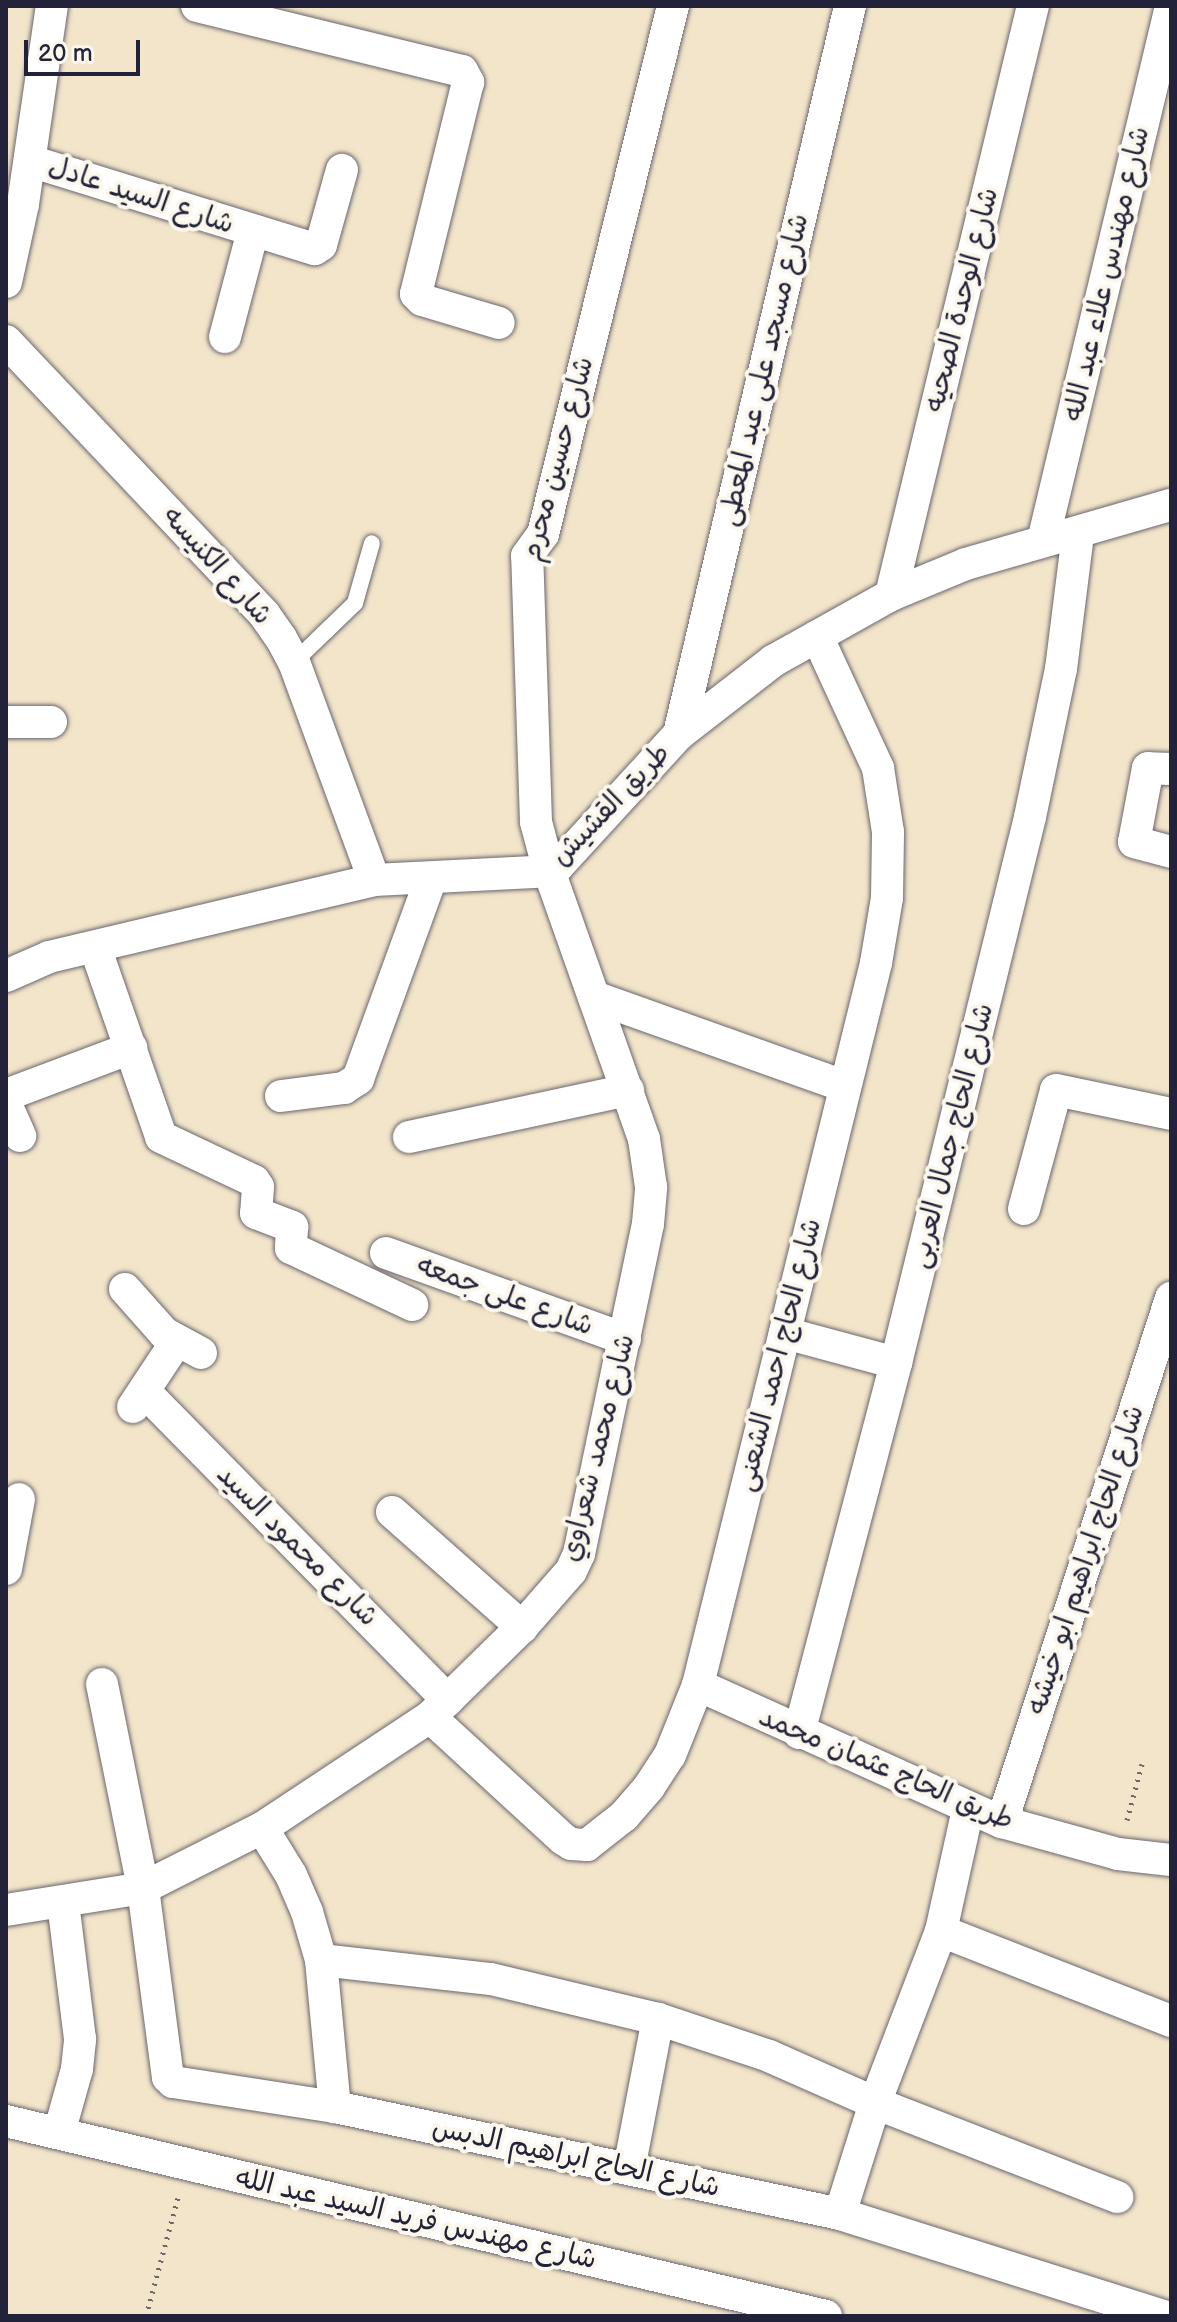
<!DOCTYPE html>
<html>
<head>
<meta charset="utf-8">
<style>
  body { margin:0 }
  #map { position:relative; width:1177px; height:2322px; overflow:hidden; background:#f2e5ca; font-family:"Balsamiq Sans","Playpen Sans Arabic",sans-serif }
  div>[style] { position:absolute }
  .path>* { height:5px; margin-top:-2.5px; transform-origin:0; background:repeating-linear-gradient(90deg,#6b666d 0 2px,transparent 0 8px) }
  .roads { filter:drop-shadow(0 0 2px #6b666d) drop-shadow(0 0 2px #6b666d) }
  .lane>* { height:16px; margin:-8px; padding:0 8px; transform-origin:8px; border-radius:8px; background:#fff }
  .street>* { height:32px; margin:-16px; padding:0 16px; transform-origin:16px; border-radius:16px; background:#fff }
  span { translate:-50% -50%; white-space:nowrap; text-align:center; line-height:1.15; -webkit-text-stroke:8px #fbf7ec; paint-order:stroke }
  .street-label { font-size:28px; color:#22223b }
  .frame { position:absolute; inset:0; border:8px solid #22223b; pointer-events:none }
  .scale { position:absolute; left:24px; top:40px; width:116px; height:36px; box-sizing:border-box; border:4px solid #22223b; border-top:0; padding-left:10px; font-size:24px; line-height:28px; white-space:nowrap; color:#22223b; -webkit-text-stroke:6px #fbf7ec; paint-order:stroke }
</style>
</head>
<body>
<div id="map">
  <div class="path">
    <i style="left:1127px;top:1820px;width:58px;rotate:-75deg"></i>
    <i style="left:146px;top:2316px;width:123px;rotate:-74.9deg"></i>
  </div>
  <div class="roads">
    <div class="lane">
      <i style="left:294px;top:662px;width:85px;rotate:-44deg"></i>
      <i style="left:355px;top:603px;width:62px;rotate:-74.2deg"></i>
    </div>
    <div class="street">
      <i style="left:197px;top:6px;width:273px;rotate:13.8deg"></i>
      <i style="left:462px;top:71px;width:13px;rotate:61deg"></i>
      <i style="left:468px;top:82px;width:218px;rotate:103.8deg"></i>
      <i style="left:416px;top:294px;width:8px;rotate:45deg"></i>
      <i style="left:422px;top:300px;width:80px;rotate:16.6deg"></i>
      <i style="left:30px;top:161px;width:298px;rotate:17.2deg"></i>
      <i style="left:315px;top:249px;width:7px;rotate:-34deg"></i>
      <i style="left:321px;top:245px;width:78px;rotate:-74.4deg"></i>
      <i style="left:6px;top:282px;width:80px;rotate:-77.7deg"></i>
      <i style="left:23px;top:204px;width:200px;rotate:-81.7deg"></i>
      <i style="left:225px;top:337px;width:110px;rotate:-75.2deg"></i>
      <i style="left:6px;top:341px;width:376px;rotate:46.6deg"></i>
      <i style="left:264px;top:614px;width:29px;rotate:55deg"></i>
      <i style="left:281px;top:638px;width:27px;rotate:62deg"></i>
      <i style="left:294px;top:662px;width:232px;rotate:69.8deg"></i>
      <i style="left:1043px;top:541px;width:550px;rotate:-76.54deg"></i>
      <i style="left:891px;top:595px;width:606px;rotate:-76.45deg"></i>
      <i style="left:6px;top:722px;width:45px"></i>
      <i style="left:679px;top:734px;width:748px;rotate:-76.78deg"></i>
      <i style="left:1171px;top:769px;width:23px;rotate:-178deg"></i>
      <i style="left:1148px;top:768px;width:75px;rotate:100.7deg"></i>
      <i style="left:1134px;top:842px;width:38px;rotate:15deg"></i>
      <i style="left:95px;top:947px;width:201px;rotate:70.8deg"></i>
      <i style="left:161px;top:1137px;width:103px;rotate:25.3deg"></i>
      <i style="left:254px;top:1181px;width:7px;rotate:56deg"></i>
      <i style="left:258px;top:1187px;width:26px;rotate:94deg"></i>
      <i style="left:256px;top:1213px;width:39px;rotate:21deg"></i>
      <i style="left:292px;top:1227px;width:21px;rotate:93deg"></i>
      <i style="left:291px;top:1248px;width:134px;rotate:25.2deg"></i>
      <i style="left:6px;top:976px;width:47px;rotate:-23.8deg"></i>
      <i style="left:49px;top:957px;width:334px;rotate:-13.3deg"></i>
      <i style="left:374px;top:880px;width:175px;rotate:-2.9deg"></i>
      <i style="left:549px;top:871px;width:10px;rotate:-29deg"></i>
      <i style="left:558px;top:866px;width:179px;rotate:-47.5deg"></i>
      <i style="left:679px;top:734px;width:119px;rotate:-37.8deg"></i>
      <i style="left:773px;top:661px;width:135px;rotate:-29.2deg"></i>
      <i style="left:891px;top:595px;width:81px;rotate:-22.5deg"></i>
      <i style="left:966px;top:564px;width:213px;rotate:-16.1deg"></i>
      <i style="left:594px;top:997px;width:265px;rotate:19.6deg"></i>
      <i style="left:6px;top:1095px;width:134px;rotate:-20.6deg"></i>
      <i style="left:281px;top:1096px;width:64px;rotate:-7.2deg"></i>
      <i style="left:344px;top:1088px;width:17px;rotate:-33deg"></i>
      <i style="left:358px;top:1079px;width:214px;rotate:-70deg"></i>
      <i style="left:6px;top:1104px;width:35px;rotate:66deg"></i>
      <i style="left:409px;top:1137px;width:224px;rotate:-12.1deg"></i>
      <i style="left:1024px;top:1209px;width:123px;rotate:-74.9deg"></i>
      <i style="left:1056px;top:1090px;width:117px;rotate:11.8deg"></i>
      <i style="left:386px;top:1253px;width:254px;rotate:19.8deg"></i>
      <i style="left:125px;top:1289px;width:59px;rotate:48.4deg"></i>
      <i style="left:164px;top:1333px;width:42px;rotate:28.4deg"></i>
      <i style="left:785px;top:1333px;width:115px;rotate:15.1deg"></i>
      <i style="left:145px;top:1392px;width:432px;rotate:45.5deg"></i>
      <i style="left:133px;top:1407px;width:78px;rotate:-56.5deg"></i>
      <i style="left:392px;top:1512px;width:174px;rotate:41.5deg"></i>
      <i style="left:6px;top:1569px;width:71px;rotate:-79.5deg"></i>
      <i style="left:102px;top:1684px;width:208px;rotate:78.6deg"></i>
      <i style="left:143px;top:1888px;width:191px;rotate:82.5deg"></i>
      <i style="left:168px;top:2077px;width:7px;rotate:45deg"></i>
      <i style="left:173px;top:2082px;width:164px;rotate:8.8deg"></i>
      <i style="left:335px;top:2107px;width:516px;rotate:11.96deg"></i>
      <i style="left:840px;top:2214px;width:339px;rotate:17.5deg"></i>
      <i style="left:698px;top:1685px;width:333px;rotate:24.3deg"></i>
      <i style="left:1002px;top:1822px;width:120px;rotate:15.4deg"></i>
      <i style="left:1118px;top:1854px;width:53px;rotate:6.5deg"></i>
      <i style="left:430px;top:1717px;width:180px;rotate:42.5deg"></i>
      <i style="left:563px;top:1839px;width:9px;rotate:32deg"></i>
      <i style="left:571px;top:1844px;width:16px;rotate:4deg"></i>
      <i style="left:587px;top:1845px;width:47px;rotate:-38.1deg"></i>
      <i style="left:624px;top:1816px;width:38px;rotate:-49deg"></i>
      <i style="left:649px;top:1787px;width:38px;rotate:-57deg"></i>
      <i style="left:670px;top:1755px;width:75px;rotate:-68.2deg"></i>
      <i style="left:698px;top:1685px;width:744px;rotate:-76.15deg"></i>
      <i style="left:876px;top:963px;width:66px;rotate:-80.4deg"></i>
      <i style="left:887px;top:898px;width:66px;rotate:-89.1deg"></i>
      <i style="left:888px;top:832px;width:65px;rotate:-98.9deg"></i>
      <i style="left:878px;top:768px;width:145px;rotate:-114.8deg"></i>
      <i style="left:799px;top:1733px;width:383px;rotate:-75.3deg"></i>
      <i style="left:896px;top:1363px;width:562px;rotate:-76.21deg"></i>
      <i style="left:1030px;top:817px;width:151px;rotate:-78.2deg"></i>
      <i style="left:1061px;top:669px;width:136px;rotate:-82.8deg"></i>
      <i style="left:1002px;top:1822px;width:551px;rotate:-72.12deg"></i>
      <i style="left:262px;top:1828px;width:55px;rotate:58.3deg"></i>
      <i style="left:291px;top:1875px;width:40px;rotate:66.6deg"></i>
      <i style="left:307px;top:1912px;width:50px;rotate:73.7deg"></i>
      <i style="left:321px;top:1960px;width:148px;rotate:84.6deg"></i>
      <i style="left:6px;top:1910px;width:139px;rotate:-9.1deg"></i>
      <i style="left:143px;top:1888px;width:133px;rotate:-26.8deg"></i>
      <i style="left:262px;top:1828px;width:201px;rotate:-33.5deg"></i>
      <i style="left:430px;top:1717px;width:129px;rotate:-44.4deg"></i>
      <i style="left:522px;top:1627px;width:74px;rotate:-48.8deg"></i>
      <i style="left:571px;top:1571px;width:19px;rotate:-65deg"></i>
      <i style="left:579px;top:1554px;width:337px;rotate:-78.2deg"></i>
      <i style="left:648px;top:1224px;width:37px;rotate:-85deg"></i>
      <i style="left:651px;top:1187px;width:49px;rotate:-98.3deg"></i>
      <i style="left:644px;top:1139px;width:284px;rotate:-109.5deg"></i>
      <i style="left:549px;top:871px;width:51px;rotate:-104.9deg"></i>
      <i style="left:536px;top:822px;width:266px;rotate:-91.9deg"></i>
      <i style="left:527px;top:556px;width:27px;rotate:-54deg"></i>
      <i style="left:543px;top:534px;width:544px;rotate:-76.17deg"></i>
      <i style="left:941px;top:1931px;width:247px;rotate:21.4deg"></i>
      <i style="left:321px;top:1960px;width:171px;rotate:6.4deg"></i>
      <i style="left:491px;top:1979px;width:172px;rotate:13.5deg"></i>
      <i style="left:658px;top:2019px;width:117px;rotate:18.4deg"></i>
      <i style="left:769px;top:2056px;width:116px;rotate:23.9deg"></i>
      <i style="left:875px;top:2103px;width:260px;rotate:21.2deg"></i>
      <i style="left:6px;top:2121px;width:843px;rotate:13.38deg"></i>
      <i style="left:59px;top:2133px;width:66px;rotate:-74.3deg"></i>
      <i style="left:77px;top:2069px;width:30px;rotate:-84deg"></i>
      <i style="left:80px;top:2039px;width:138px;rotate:-97.1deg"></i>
      <i style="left:629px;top:2169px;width:153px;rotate:-79.1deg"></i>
      <i style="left:840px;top:2214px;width:116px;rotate:-72.5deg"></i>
      <i style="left:875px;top:2103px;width:184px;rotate:-69deg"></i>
      <i style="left:941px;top:1931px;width:125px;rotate:-77.5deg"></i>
    </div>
  </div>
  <div class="street-label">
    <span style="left:141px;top:196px;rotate:18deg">شارع السيد عادل</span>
    <span style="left:1107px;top:274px;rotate:-77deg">شارع مهندس علاء عبد الله</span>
    <span style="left:962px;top:300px;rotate:-76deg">شارع الوحدة الصحيه</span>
    <span style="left:764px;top:370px;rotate:-77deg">شارع مسجد على عبد المعطى</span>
    <span style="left:558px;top:459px;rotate:-75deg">شارع حسين محرم</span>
    <span style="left:217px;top:566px;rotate:48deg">شارع الكنيسه</span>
    <span style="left:611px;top:805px;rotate:-46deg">طريق القشيش</span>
    <span style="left:952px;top:1136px;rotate:-76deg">شارع الحاج جمال العربى</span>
    <span style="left:505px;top:1296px;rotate:20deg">شارع على جمعه</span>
    <span style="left:779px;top:1355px;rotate:-76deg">شارع الحاج احمد الشعنى</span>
    <span style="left:598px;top:1448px;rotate:-76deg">شارع محمد شعراوي</span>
    <span style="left:297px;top:1546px;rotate:45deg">شارع محمود السيد</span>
    <span style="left:1086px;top:1560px;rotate:-72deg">شارع الحاج ابراهيم ابو خيشه</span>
    <span style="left:886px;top:1769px;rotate:23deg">طريق الحاج عثمان محمد</span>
    <span style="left:576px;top:2158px;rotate:12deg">شارع الحاج ابراهيم الدبس</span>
    <span style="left:416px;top:2219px;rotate:13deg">شارع مهندس فريد السيد عبد الله</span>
  </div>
  <div class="frame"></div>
  <div class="scale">20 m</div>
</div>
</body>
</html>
